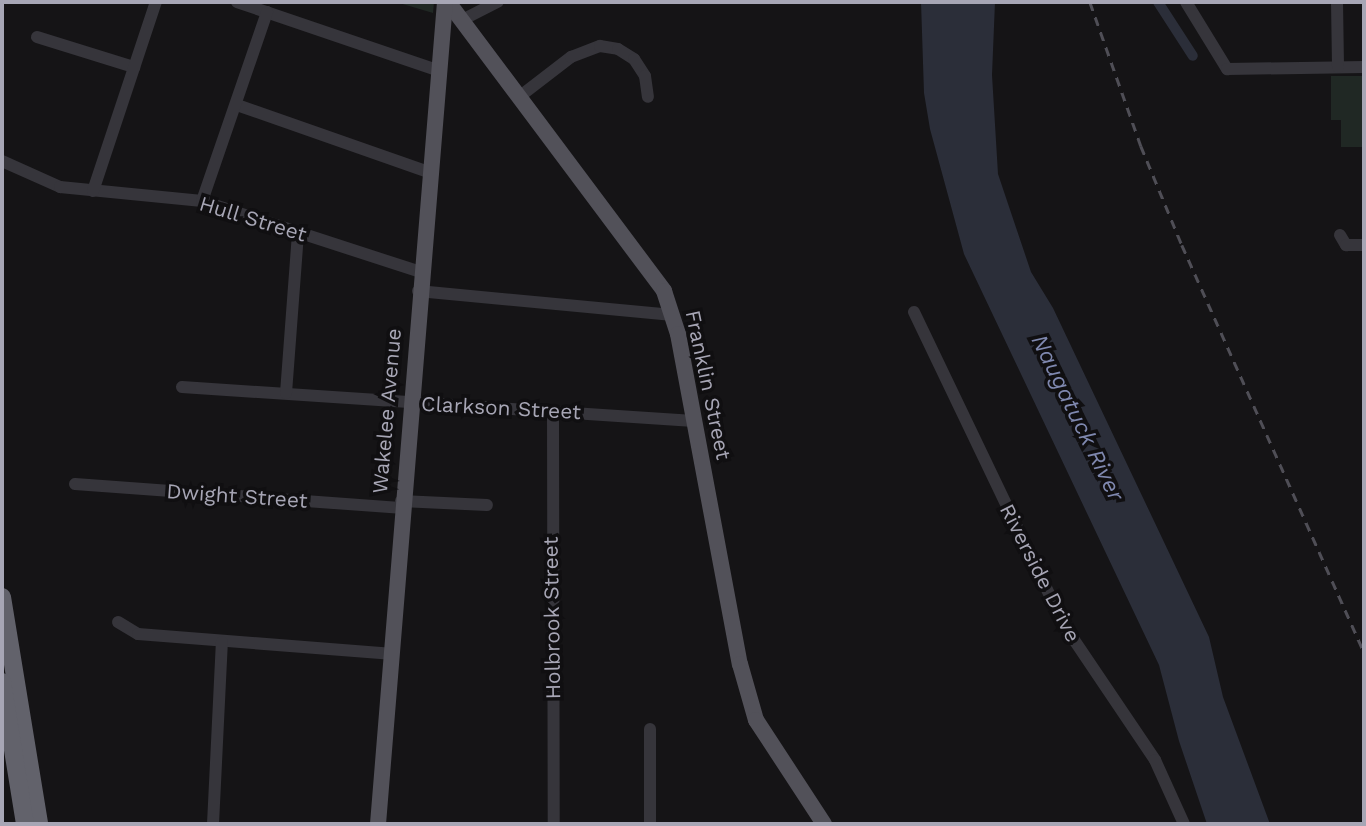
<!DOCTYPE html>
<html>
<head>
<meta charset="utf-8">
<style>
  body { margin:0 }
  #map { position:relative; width:1366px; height:826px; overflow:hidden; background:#151416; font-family:"Work Sans",sans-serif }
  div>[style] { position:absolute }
  .green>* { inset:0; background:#202824 }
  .water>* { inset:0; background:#2b2e39 }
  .canal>* { height:10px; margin:-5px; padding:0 5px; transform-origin:5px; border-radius:5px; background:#2b2e39 }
  .minor>* { height:12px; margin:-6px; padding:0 6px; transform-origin:6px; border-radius:6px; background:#36353b }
  .major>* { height:16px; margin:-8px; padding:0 8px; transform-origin:8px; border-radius:8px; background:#525159 }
  .highway>* { height:18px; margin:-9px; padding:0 9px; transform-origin:9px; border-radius:9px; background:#62626b }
  .rail>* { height:2.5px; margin-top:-1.25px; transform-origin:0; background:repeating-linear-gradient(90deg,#4f4e56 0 9px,transparent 0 16px) }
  span { translate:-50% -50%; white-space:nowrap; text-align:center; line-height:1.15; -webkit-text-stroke:7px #100f11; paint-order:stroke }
  .street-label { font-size:21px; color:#a7a6b5 }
  .water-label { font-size:23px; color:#7f88af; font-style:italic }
  .frame { position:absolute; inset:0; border:4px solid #a7a6b5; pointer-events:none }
</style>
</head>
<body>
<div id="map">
  <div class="green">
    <i style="clip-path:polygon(396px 2px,434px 2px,433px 13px)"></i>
    <i style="clip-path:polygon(1331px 76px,1364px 76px,1364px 147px,1341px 147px,1341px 120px,1331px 120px)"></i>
  </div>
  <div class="water">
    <i style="clip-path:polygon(921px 2px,995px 2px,992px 75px,998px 174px,1031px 272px,1053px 308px,1209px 637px,1223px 697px,1270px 824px,1207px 824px,1179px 741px,1159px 665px,964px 254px,930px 129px,924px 93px)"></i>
  </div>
  <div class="canal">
    <i style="left:1158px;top:2px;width:64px;rotate:57.1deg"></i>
  </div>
  <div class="minor">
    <i style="left:237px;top:2px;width:211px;rotate:18.8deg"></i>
    <i style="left:1186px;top:2px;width:79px;rotate:58.5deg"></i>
    <i style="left:1227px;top:69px;width:137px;rotate:-0.8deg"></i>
    <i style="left:1337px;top:2px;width:65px;rotate:89.1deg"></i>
    <i style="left:464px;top:19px;width:38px;rotate:-27deg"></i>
    <i style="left:37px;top:37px;width:102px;rotate:17.2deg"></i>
    <i style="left:519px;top:97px;width:66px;rotate:-37.6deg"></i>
    <i style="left:571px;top:57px;width:31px;rotate:-21deg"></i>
    <i style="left:600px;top:46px;width:18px;rotate:9deg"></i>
    <i style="left:618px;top:49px;width:19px;rotate:32deg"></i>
    <i style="left:634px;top:59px;width:20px;rotate:57deg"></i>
    <i style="left:645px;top:76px;width:21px;rotate:82deg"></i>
    <i style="left:237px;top:105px;width:202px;rotate:19.3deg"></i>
    <i style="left:2px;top:161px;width:64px;rotate:24.1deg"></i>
    <i style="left:60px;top:187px;width:143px;rotate:5.6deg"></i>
    <i style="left:202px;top:201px;width:230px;rotate:18deg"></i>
    <i style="left:93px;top:191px;width:199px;rotate:-71.6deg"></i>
    <i style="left:202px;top:201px;width:200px;rotate:-71deg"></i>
    <i style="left:1340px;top:235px;width:12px;rotate:59deg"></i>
    <i style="left:1346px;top:245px;width:18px"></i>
    <i style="left:418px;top:291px;width:256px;rotate:5.4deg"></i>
    <i style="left:914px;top:312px;width:347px;rotate:64.4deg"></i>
    <i style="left:1064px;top:625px;width:163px;rotate:56deg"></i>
    <i style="left:1155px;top:760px;width:70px;rotate:65.6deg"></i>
    <i style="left:182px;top:387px;width:513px;rotate:3.8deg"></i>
    <i style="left:286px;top:393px;width:161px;rotate:-85.7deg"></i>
    <i style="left:553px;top:411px;width:413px;rotate:89.9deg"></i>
    <i style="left:75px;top:484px;width:326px;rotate:4.2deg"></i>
    <i style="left:401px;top:501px;width:86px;rotate:2.7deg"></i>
    <i style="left:118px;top:622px;width:23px;rotate:31deg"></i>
    <i style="left:138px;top:634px;width:253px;rotate:4.5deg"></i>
    <i style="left:213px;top:824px;width:182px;rotate:-87.2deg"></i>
    <i style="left:650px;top:824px;width:95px;rotate:-90deg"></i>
  </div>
  <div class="major">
    <i style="left:448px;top:2px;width:361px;rotate:53.2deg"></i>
    <i style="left:664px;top:291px;width:45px;rotate:72deg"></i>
    <i style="left:678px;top:334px;width:336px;rotate:79.4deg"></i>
    <i style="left:740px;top:664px;width:58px;rotate:74.1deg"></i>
    <i style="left:756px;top:720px;width:124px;rotate:56.8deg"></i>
    <i style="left:378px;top:824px;width:825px;rotate:-85.34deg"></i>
  </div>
  <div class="highway">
    <i style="left:2px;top:597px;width:230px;rotate:80.7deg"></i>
    <i style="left:2px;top:682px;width:144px;rotate:80.8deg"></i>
  </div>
  <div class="rail">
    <i style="left:1090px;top:2px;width:153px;rotate:70.5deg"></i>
    <i style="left:1141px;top:146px;width:107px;rotate:67.5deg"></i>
    <i style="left:1182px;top:245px;width:445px;rotate:65.9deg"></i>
  </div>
  <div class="street-label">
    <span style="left:253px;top:219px;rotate:17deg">Hull Street</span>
    <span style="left:708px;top:385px;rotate:78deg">Franklin Street</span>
    <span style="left:501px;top:408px;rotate:3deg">Clarkson Street</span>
    <span style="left:387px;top:411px;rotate:-85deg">Wakelee Avenue</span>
    <span style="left:237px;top:496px;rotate:4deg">Dwight Street</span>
    <span style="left:1040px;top:573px;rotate:63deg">Riverside Drive</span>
    <span style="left:552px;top:618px;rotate:-91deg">Holbrook Street</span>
  </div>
  <div class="water-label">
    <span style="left:1077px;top:418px;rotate:64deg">Naugatuck River</span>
  </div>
  <div class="frame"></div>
</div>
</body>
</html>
